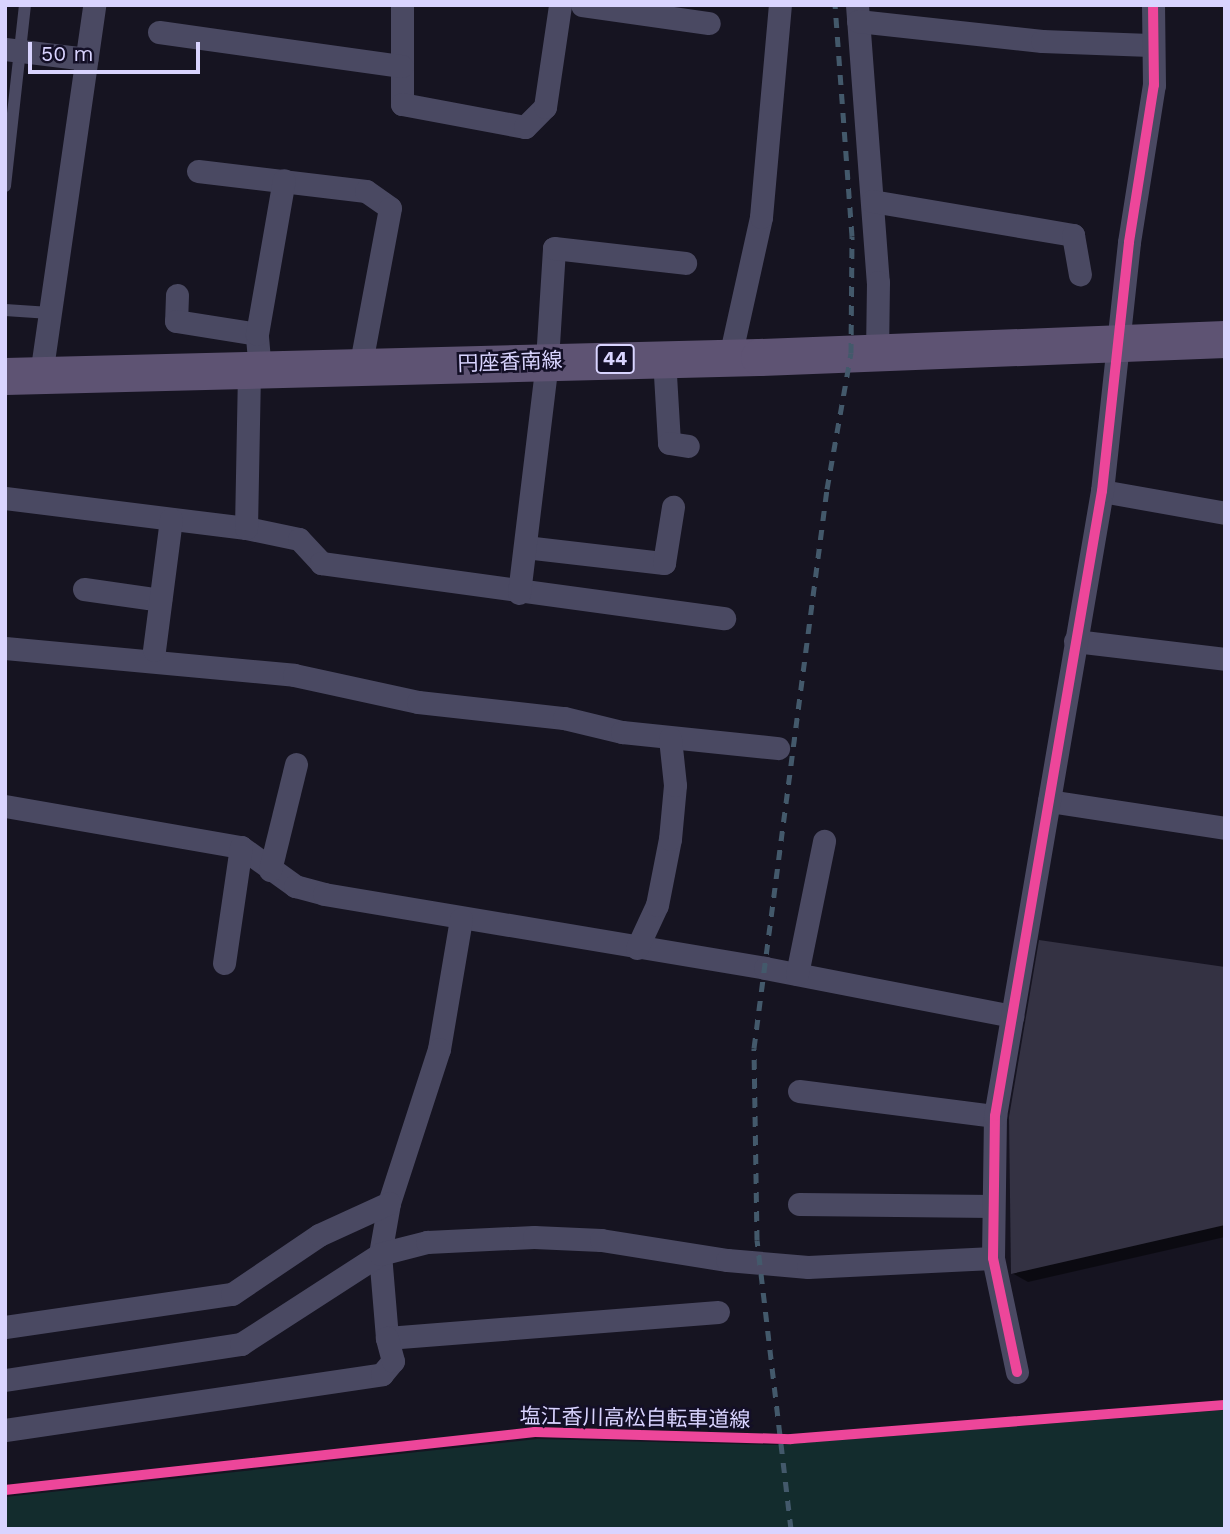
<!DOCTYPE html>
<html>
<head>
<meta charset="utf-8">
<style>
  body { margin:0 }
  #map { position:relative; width:1230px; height:1534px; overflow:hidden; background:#161421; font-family:"Work Sans","Noto Sans JP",sans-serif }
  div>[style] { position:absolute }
  .green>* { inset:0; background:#132c2d }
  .shadow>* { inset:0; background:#0007 }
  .building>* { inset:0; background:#343243 }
  .service>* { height:12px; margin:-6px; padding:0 6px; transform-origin:6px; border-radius:6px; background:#4a4962 }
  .minor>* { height:23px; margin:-11.5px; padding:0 11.5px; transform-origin:11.5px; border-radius:11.5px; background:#4a4962 }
  .primary>* { height:37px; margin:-18.5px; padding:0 18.5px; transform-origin:18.5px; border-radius:18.5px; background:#5e5373 }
  .rail>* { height:5px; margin-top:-2.5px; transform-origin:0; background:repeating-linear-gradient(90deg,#43596b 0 10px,transparent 0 19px) }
  .cycleway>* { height:10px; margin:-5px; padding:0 5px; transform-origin:5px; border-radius:5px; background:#ed469a }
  span { translate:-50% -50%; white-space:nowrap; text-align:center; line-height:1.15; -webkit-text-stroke:5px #130f26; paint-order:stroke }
  .shield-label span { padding:2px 5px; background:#130f26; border:2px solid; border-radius:5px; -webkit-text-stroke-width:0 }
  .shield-label { font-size:19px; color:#d9d4ff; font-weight:700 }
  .street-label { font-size:21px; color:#d9d4ff }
  .frame { position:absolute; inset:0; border:7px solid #d9d4ff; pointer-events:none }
  .scale { position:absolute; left:28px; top:42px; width:172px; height:32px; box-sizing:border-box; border:4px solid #d9d4ff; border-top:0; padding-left:9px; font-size:21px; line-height:24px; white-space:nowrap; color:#d9d4ff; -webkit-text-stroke:5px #130f26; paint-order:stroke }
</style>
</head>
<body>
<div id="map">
  <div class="green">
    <i style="clip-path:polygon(1225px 1410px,1225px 1529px,5px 1529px,5px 1497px,537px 1439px,776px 1445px)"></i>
  </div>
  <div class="shadow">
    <i style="clip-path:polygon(1225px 969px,1225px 1237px,1028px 1282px,1012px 1273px)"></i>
  </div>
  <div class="building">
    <i style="clip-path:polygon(1039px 940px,1225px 967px,1225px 1225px,1011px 1274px,1009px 1117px)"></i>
  </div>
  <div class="service">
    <i style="left:5px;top:186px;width:182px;rotate:-83.7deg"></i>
    <i style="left:5px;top:310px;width:45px;rotate:3.8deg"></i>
  </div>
  <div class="minor">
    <i style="left:402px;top:5px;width:99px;rotate:90deg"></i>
    <i style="left:402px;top:104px;width:125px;rotate:10.6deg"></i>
    <i style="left:525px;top:127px;width:28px;rotate:-45deg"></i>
    <i style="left:545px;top:107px;width:103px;rotate:-81.6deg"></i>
    <i style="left:582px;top:5px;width:128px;rotate:8.1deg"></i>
    <i style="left:857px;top:5px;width:278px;rotate:85.7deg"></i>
    <i style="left:878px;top:282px;width:70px;rotate:90.8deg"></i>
    <i style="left:858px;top:21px;width:185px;rotate:6.2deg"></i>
    <i style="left:1042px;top:41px;width:108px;rotate:2.1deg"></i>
    <i style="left:159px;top:32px;width:245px;rotate:8deg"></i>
    <i style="left:5px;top:49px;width:82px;rotate:7deg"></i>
    <i style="left:198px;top:171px;width:169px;rotate:6.8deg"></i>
    <i style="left:366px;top:191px;width:29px;rotate:35deg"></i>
    <i style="left:390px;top:208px;width:163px;rotate:100.6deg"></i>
    <i style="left:872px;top:201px;width:204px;rotate:9.6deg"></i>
    <i style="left:1073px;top:235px;width:40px;rotate:80deg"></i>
    <i style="left:177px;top:295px;width:26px;rotate:92deg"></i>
    <i style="left:176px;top:321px;width:82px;rotate:9.1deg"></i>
    <i style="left:730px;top:357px;width:143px;rotate:-77.5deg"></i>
    <i style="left:761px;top:217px;width:213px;rotate:-84.9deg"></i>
    <i style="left:664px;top:358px;width:85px;rotate:86.6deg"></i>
    <i style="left:669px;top:443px;width:19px;rotate:9deg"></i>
    <i style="left:260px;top:371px;width:37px;rotate:-95deg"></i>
    <i style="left:257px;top:334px;width:156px;rotate:-80.1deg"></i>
    <i style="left:41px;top:375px;width:374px;rotate:-81.8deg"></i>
    <i style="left:1102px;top:491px;width:125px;rotate:10.1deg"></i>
    <i style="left:5px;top:498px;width:243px;rotate:7.1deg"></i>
    <i style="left:246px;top:528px;width:54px;rotate:11.7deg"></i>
    <i style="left:299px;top:539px;width:33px;rotate:47deg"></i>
    <i style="left:321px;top:563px;width:407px;rotate:7.8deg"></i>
    <i style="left:246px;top:528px;width:156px;rotate:-88.9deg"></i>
    <i style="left:525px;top:547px;width:140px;rotate:6.6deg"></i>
    <i style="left:664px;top:563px;width:57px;rotate:-80.9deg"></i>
    <i style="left:84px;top:589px;width:77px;rotate:8.2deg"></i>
    <i style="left:519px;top:593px;width:235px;rotate:-83.1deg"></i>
    <i style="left:547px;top:360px;width:112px;rotate:-86.4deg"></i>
    <i style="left:554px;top:248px;width:132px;rotate:6.5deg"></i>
    <i style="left:1075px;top:641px;width:151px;rotate:6.8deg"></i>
    <i style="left:5px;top:648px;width:290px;rotate:5.3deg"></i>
    <i style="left:294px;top:675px;width:127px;rotate:12.3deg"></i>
    <i style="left:418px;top:702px;width:147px;rotate:6.3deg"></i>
    <i style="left:564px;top:718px;width:60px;rotate:13.6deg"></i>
    <i style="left:622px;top:732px;width:157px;rotate:5.9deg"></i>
    <i style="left:154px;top:650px;width:132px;rotate:-82.6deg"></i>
    <i style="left:1049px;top:801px;width:178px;rotate:8.7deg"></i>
    <i style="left:5px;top:806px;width:240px;rotate:9.9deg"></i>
    <i style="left:241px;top:847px;width:67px;rotate:35.8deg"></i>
    <i style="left:295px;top:886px;width:30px;rotate:15deg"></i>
    <i style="left:324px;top:894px;width:447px;rotate:9.5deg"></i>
    <i style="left:765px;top:968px;width:252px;rotate:11deg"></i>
    <i style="left:270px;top:870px;width:109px;rotate:-76.2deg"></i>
    <i style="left:461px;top:919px;width:132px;rotate:99.6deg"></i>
    <i style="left:439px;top:1049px;width:162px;rotate:108deg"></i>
    <i style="left:389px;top:1203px;width:52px;rotate:100deg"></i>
    <i style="left:380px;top:1254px;width:84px;rotate:85.2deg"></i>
    <i style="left:387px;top:1338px;width:332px;rotate:-4.5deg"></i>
    <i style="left:637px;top:948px;width:47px;rotate:-65.1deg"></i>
    <i style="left:657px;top:905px;width:67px;rotate:-78.9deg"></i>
    <i style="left:670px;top:839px;width:54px;rotate:-84.7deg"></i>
    <i style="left:675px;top:785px;width:47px;rotate:-96.1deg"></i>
    <i style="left:224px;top:963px;width:117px;rotate:-81.7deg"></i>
    <i style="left:797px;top:974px;width:136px;rotate:-78.5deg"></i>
    <i style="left:799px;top:1091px;width:198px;rotate:7.3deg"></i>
    <i style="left:799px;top:1204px;width:194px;rotate:0.6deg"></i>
    <i style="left:5px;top:1327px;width:229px;rotate:-8.3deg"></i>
    <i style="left:232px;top:1294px;width:105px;rotate:-34.1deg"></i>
    <i style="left:319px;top:1235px;width:77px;rotate:-24.6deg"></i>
    <i style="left:1017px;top:1372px;width:116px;rotate:-101.9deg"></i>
    <i style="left:993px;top:1258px;width:142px;rotate:-89.2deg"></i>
    <i style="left:995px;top:1116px;width:634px;rotate:-80.29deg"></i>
    <i style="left:1102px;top:491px;width:250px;rotate:-83.8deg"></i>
    <i style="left:1129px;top:242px;width:159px;rotate:-81deg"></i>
    <i style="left:1154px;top:85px;width:80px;rotate:-90.7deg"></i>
    <i style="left:5px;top:1380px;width:239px;rotate:-8.7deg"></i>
    <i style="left:241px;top:1344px;width:166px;rotate:-32.9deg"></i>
    <i style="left:380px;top:1254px;width:49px;rotate:-14.3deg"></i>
    <i style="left:427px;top:1242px;width:107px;rotate:-2.7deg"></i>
    <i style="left:534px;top:1237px;width:67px;rotate:2.6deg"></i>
    <i style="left:601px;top:1240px;width:128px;rotate:9deg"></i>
    <i style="left:727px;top:1260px;width:81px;rotate:4.9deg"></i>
    <i style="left:808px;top:1267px;width:185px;rotate:-2.8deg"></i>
    <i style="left:5px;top:1430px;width:381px;rotate:-8.4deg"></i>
    <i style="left:382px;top:1374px;width:17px;rotate:-50deg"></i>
    <i style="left:393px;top:1361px;width:24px;rotate:-105deg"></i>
  </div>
  <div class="primary">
    <i style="left:5px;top:376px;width:754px;rotate:-1.44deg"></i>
    <i style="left:759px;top:357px;width:466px;rotate:-2.2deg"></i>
  </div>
  <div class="rail">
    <i style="left:791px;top:1529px;width:291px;rotate:-96.7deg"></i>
    <i style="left:757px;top:1240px;width:192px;rotate:-90.9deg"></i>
    <i style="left:754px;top:1048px;width:564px;rotate:-82.56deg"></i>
    <i style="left:827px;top:489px;width:138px;rotate:-80deg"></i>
    <i style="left:851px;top:353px;width:117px;rotate:-89.5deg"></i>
    <i style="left:852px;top:236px;width:232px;rotate:-94.2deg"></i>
  </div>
  <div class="cycleway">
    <i style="left:1017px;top:1372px;width:116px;rotate:-101.9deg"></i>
    <i style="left:993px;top:1258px;width:142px;rotate:-89.2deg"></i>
    <i style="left:995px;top:1116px;width:634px;rotate:-80.29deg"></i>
    <i style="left:1102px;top:491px;width:250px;rotate:-83.8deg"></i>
    <i style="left:1129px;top:242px;width:159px;rotate:-81deg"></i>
    <i style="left:1154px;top:85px;width:80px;rotate:-90.7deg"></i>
    <i style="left:5px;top:1490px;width:533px;rotate:-6.25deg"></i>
    <i style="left:535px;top:1432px;width:256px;rotate:1.6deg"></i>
    <i style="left:791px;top:1439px;width:435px;rotate:-4.5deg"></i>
  </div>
  <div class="shield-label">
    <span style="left:615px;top:359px">44</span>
  </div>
  <div class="street-label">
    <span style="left:510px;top:362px;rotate:-2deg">円座香南線</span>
    <span style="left:635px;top:1418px;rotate:1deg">塩江香川高松自転車道線</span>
  </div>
  <div class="frame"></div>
  <div class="scale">50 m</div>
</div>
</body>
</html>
